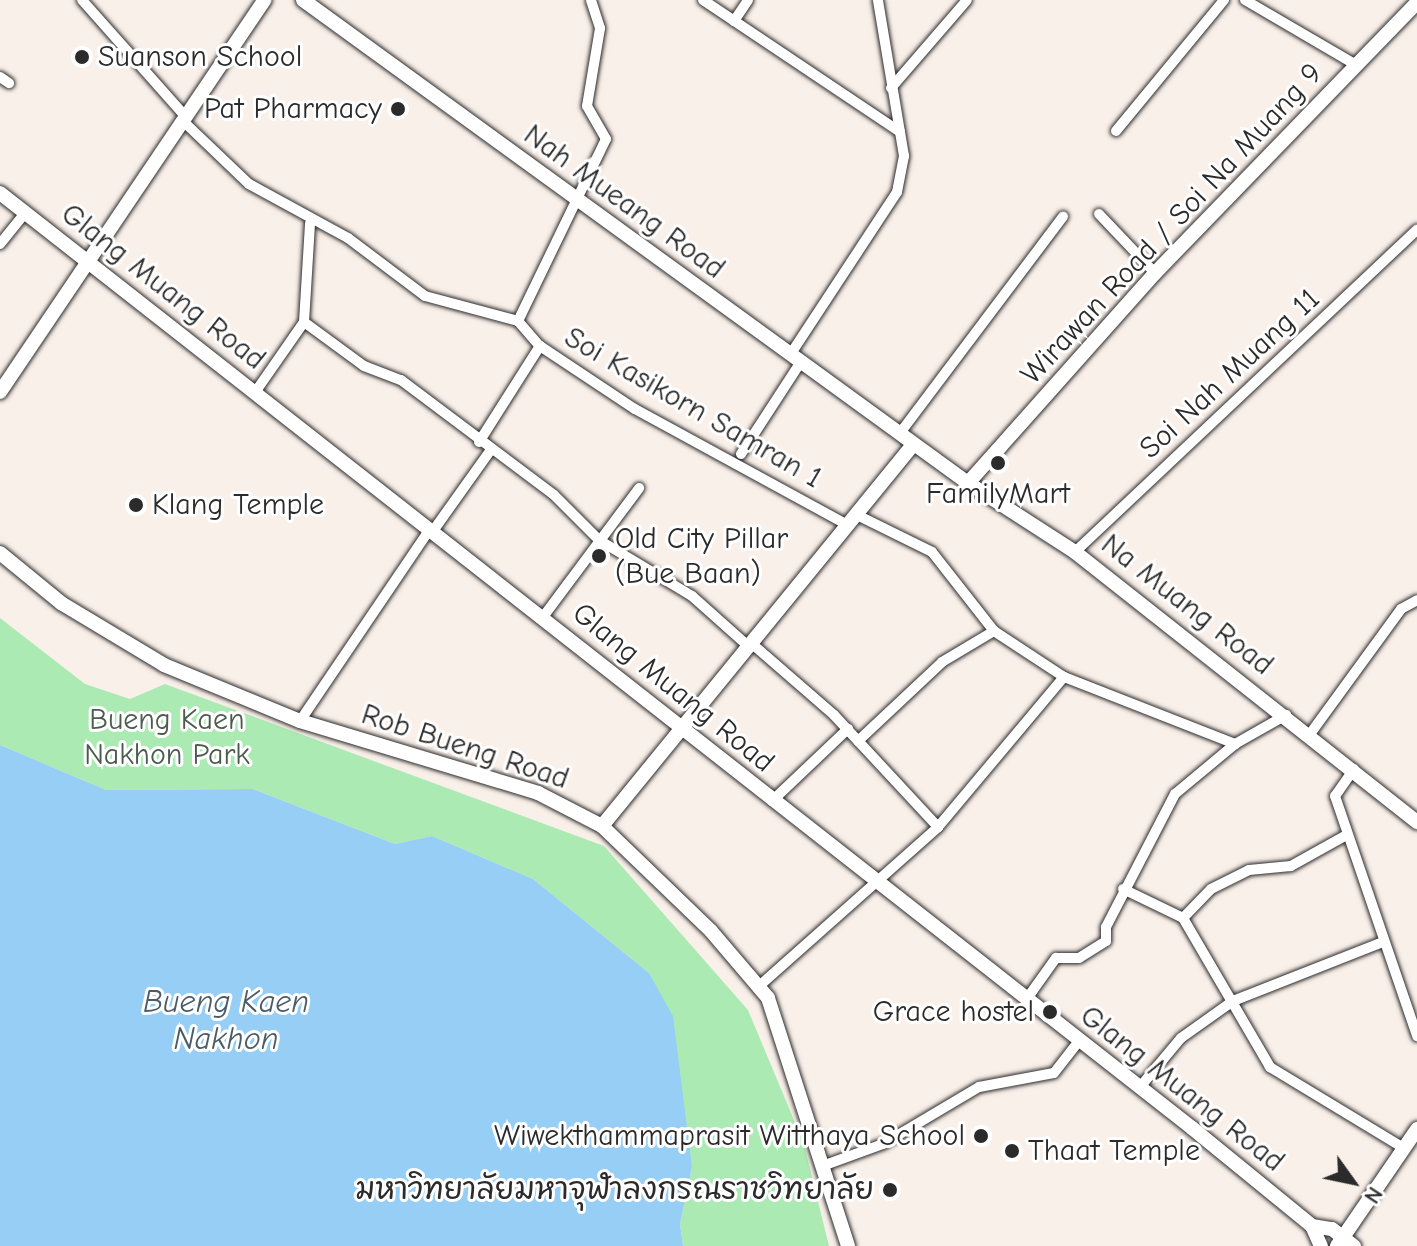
<!DOCTYPE html>
<html>
<head>
<meta charset="utf-8">
<style>
  body { margin:0 }
  #map { position:relative; width:1417px; height:1246px; overflow:hidden; background:#faf0ea; font-family:"Comic Neue","Playpen Sans Thai",sans-serif }
  div>[style] { position:absolute }
  .green>* { inset:0; background:#abebb3 }
  .water>* { inset:0; background:#96cef5 }
  .roads { filter:drop-shadow(0 0 2px #2b2b2b) drop-shadow(0 0 2px #2b2b2b) }
  .street>* { height:10px; margin:-5px; padding:0 5px; transform-origin:5px; border-radius:5px; background:#fff }
  .secondary>* { height:14px; margin:-7px; padding:0 7px; transform-origin:7px; border-radius:7px; background:#fff }
  .dots>* { width:22px; height:22px; translate:-50% -50%; box-sizing:border-box; border:4px solid #fff; border-radius:50% }
  span { translate:-50% -50%; white-space:nowrap; text-align:center; line-height:1.15; -webkit-text-stroke:6px #fff; paint-order:stroke }
  .poi-label { font-size:30px; color:#2b2b2b }
  .left { translate:0 -50%; text-align:left }
  .right { translate:-100% -50%; text-align:right }
  .street-label { font-size:30px; color:#2b2b2b }
  .park-label { font-size:30px; color:#4b5b4d }
  .water-label { font-size:32px; color:#4b5c68; font-style:italic }
  .north { position:absolute; left:1313px; top:1142px; width:80px; height:80px; -webkit-text-stroke:6px #fff; paint-order:stroke; rotate:123deg; font-size:22px; font-weight:700; line-height:32px; text-align:center; color:#2b2b2b }
  .north::after { content:''; display:block; margin:auto; width:28px; height:36px; background:#2b2b2b; clip-path:polygon(50% 0,100% 100%,50% 72%,0 100%) }
</style>
</head>
<body>
<div id="map">
  <div class="green">
    <i style="clip-path:polygon(0 618px,85px 684px,130px 699px,165px 684px,604px 846px,748px 1010px,804px 1144px,829px 1246px,683px 1246px,680px 1224px,692px 1167px,649px 973px,533px 879px,432px 836px,395px 844px,253px 789px,106px 790px,0 745px)"></i>
  </div>
  <div class="water">
    <i style="clip-path:polygon(0 745px,106px 790px,253px 789px,395px 844px,432px 836px,533px 879px,649px 973px,673px 1016px,692px 1167px,680px 1224px,683px 1246px,0 1246px)"></i>
  </div>
  <div class="roads">
    <div class="street">
      <i style="left:82px;top:0;width:157px;rotate:48.4deg"></i>
      <i style="left:703px;top:0;width:237px;rotate:33.8deg"></i>
      <i style="left:1245px;top:0;width:131px;rotate:30.3deg"></i>
      <i style="left:734px;top:21px;width:25px;rotate:-56deg"></i>
      <i style="left:0;top:77px;width:11px;rotate:34deg"></i>
      <i style="left:891px;top:88px;width:116px;rotate:-49.2deg"></i>
      <i style="left:183px;top:121px;width:91px;rotate:43.7deg"></i>
      <i style="left:249px;top:184px;width:113px;rotate:28.6deg"></i>
      <i style="left:348px;top:238px;width:96px;rotate:37deg"></i>
      <i style="left:425px;top:296px;width:96px;rotate:15deg"></i>
      <i style="left:518px;top:321px;width:33px;rotate:49deg"></i>
      <i style="left:540px;top:346px;width:114px;rotate:33.6deg"></i>
      <i style="left:635px;top:409px;width:240px;rotate:28.6deg"></i>
      <i style="left:1116px;top:131px;width:170px;rotate:-50.5deg"></i>
      <i style="left:1099px;top:214px;width:81px;rotate:46.5deg"></i>
      <i style="left:0;top:244px;width:40px;rotate:-51deg"></i>
      <i style="left:518px;top:321px;width:202px;rotate:-64.2deg"></i>
      <i style="left:606px;top:139px;width:38px;rotate:-120deg"></i>
      <i style="left:587px;top:106px;width:79px;rotate:-80.5deg"></i>
      <i style="left:600px;top:28px;width:29px;rotate:-108deg"></i>
      <i style="left:304px;top:322px;width:74px;rotate:36.3deg"></i>
      <i style="left:364px;top:366px;width:40px;rotate:21deg"></i>
      <i style="left:401px;top:380px;width:191px;rotate:36.9deg"></i>
      <i style="left:554px;top:495px;width:64px;rotate:45deg"></i>
      <i style="left:599px;top:540px;width:109px;rotate:31.1deg"></i>
      <i style="left:692px;top:596px;width:74px;rotate:41.7deg"></i>
      <i style="left:790px;top:355px;width:195px;rotate:-56.7deg"></i>
      <i style="left:897px;top:192px;width:37px;rotate:-79deg"></i>
      <i style="left:904px;top:156px;width:158px;rotate:-99.5deg"></i>
      <i style="left:256px;top:391px;width:84px;rotate:-55.2deg"></i>
      <i style="left:304px;top:322px;width:99px;rotate:-86.5deg"></i>
      <i style="left:900px;top:433px;width:271px;rotate:-53deg"></i>
      <i style="left:479px;top:442px;width:114px;rotate:-57.6deg"></i>
      <i style="left:741px;top:454px;width:108px;rotate:-57deg"></i>
      <i style="left:855px;top:514px;width:86px;rotate:26.3deg"></i>
      <i style="left:932px;top:552px;width:100px;rotate:51.9deg"></i>
      <i style="left:994px;top:631px;width:84px;rotate:33.3deg"></i>
      <i style="left:1064px;top:677px;width:184px;rotate:21.4deg"></i>
      <i style="left:433px;top:531px;width:98px;rotate:-54.5deg"></i>
      <i style="left:1075px;top:552px;width:470px;rotate:-43.3deg"></i>
      <i style="left:543px;top:617px;width:161px;rotate:-53.3deg"></i>
      <i style="left:750px;top:642px;width:111px;rotate:41deg"></i>
      <i style="left:834px;top:715px;width:153px;rotate:47.1deg"></i>
      <i style="left:300px;top:721px;width:232px;rotate:-55.9deg"></i>
      <i style="left:1310px;top:734px;width:155px;rotate:-53.9deg"></i>
      <i style="left:1401px;top:609px;width:18px;rotate:-29deg"></i>
      <i style="left:858px;top:741px;width:115px;rotate:-43.2deg"></i>
      <i style="left:942px;top:662px;width:61px;rotate:-30.8deg"></i>
      <i style="left:1354px;top:769px;width:33px;rotate:125deg"></i>
      <i style="left:1335px;top:796px;width:254px;rotate:71.1deg"></i>
      <i style="left:772px;top:801px;width:105px;rotate:-43.5deg"></i>
      <i style="left:1123px;top:889px;width:67px;rotate:25.8deg"></i>
      <i style="left:1183px;top:918px;width:173px;rotate:59.7deg"></i>
      <i style="left:1270px;top:1067px;width:157px;rotate:31.2deg"></i>
      <i style="left:1183px;top:918px;width:40px;rotate:-46deg"></i>
      <i style="left:1211px;top:889px;width:42px;rotate:-26.6deg"></i>
      <i style="left:1249px;top:870px;width:42px;rotate:-5.4deg"></i>
      <i style="left:1291px;top:866px;width:62px;rotate:-29.1deg"></i>
      <i style="left:758px;top:987px;width:241px;rotate:-41.6deg"></i>
      <i style="left:938px;top:827px;width:196px;rotate:-50deg"></i>
      <i style="left:1026px;top:1000px;width:52px;rotate:-54.5deg"></i>
      <i style="left:1056px;top:958px;width:23px"></i>
      <i style="left:1079px;top:958px;width:32px;rotate:-32deg"></i>
      <i style="left:1106px;top:941px;width:14px;rotate:-90deg"></i>
      <i style="left:1106px;top:927px;width:150px;rotate:-62.6deg"></i>
      <i style="left:1175px;top:794px;width:78px;rotate:-39.8deg"></i>
      <i style="left:1235px;top:744px;width:59px;rotate:-29.6deg"></i>
      <i style="left:1140px;top:1087px;width:64px;rotate:-50.1deg"></i>
      <i style="left:1181px;top:1038px;width:64px;rotate:-35.4deg"></i>
      <i style="left:1233px;top:1001px;width:158px;rotate:-21.5deg"></i>
      <i style="left:825px;top:1165px;width:62px;rotate:-19.9deg"></i>
      <i style="left:883px;top:1144px;width:112px;rotate:-30.7deg"></i>
      <i style="left:979px;top:1087px;width:76px;rotate:-10.6deg"></i>
      <i style="left:1054px;top:1073px;width:41px;rotate:-52deg"></i>
    </div>
    <div class="secondary">
      <i style="left:303px;top:0;width:822px;rotate:35.99deg"></i>
      <i style="left:968px;top:483px;width:127px;rotate:32.8deg"></i>
      <i style="left:1075px;top:552px;width:436px;rotate:38.3deg"></i>
      <i style="left:0;top:193px;width:1515px;rotate:38.11deg"></i>
      <i style="left:1192px;top:1128px;width:155px;rotate:39.2deg"></i>
      <i style="left:1312px;top:1226px;width:22px;rotate:66deg"></i>
      <i style="left:0;top:392px;width:473px;rotate:-56deg"></i>
      <i style="left:968px;top:483px;width:281px;rotate:-48.3deg"></i>
      <i style="left:1155px;top:273px;width:376px;rotate:-45.9deg"></i>
      <i style="left:0;top:553px;width:79px;rotate:39.3deg"></i>
      <i style="left:61px;top:603px;width:120px;rotate:31deg"></i>
      <i style="left:164px;top:665px;width:147px;rotate:22.4deg"></i>
      <i style="left:300px;top:721px;width:249px;rotate:16.8deg"></i>
      <i style="left:538px;top:793px;width:72px;rotate:27.3deg"></i>
      <i style="left:602px;top:826px;width:151px;rotate:43.9deg"></i>
      <i style="left:711px;top:931px;width:88px;rotate:49.6deg"></i>
      <i style="left:768px;top:998px;width:261px;rotate:72.1deg"></i>
      <i style="left:602px;top:826px;width:493px;rotate:-50.8deg"></i>
      <i style="left:1312px;top:1226px;width:20px;rotate:9deg"></i>
      <i style="left:1332px;top:1229px;width:28px;rotate:38deg"></i>
      <i style="left:1337px;top:1246px;width:142px;rotate:-55.6deg"></i>
    </div>
  </div>
  <div class="dots">
    <i style="left:82px;top:57px;background:#2b2b2b"></i>
    <i style="left:398px;top:109px;background:#2b2b2b"></i>
    <i style="left:998px;top:463px;background:#2b2b2b"></i>
    <i style="left:136px;top:505px;background:#2b2b2b"></i>
    <i style="left:599px;top:556px;background:#2b2b2b"></i>
    <i style="left:1050px;top:1012px;background:#2b2b2b"></i>
    <i style="left:981px;top:1136px;background:#2b2b2b"></i>
    <i style="left:1012px;top:1151px;background:#2b2b2b"></i>
    <i style="left:890px;top:1190px;background:#2b2b2b"></i>
  </div>
  <div class="poi-label">
    <span class="left" style="left:98px;top:57px">Suanson School</span>
    <span class="right" style="left:382px;top:109px">Pat Pharmacy</span>
    <span style="left:998px;top:494px">FamilyMart</span>
    <span class="left" style="left:152px;top:505px">Klang Temple</span>
    <span class="left" style="left:615px;top:556px">Old City Pillar<br>(Bue Baan)</span>
    <span class="right" style="left:1034px;top:1012px">Grace hostel</span>
    <span class="right" style="left:965px;top:1136px">Wiwekthammaprasit Witthaya School</span>
    <span class="left" style="left:1028px;top:1151px">Thaat Temple</span>
    <span class="right" style="left:874px;top:1190px">มหาวิทยาลัยมหาจุฬาลงกรณราชวิทยาลัย</span>
  </div>
  <div class="street-label">
    <span style="left:624px;top:202px;rotate:36deg">Nah Mueang Road</span>
    <span style="left:1172px;top:224px;rotate:-47deg">Wirawan Road / Soi Na Muang 9</span>
    <span style="left:163px;top:287px;rotate:38deg">Glang Muang Road</span>
    <span style="left:1230px;top:374px;rotate:-43deg">Soi Nah Muang 11</span>
    <span style="left:693px;top:408px;rotate:30deg">Soi Kasikorn Samran 1</span>
    <span style="left:1187px;top:605px;rotate:38deg">Na Muang Road</span>
    <span style="left:673px;top:688px;rotate:39deg">Glang Muang Road</span>
    <span style="left:465px;top:747px;rotate:18deg">Rob Bueng Road</span>
    <span style="left:1182px;top:1089px;rotate:38deg">Glang Muang Road</span>
  </div>
  <div class="park-label">
    <span style="left:167px;top:737px">Bueng Kaen<br>Nakhon Park</span>
  </div>
  <div class="water-label">
    <span style="left:226px;top:1021px">Bueng Kaen<br>Nakhon</span>
  </div>
  <div class="north">N</div>
</div>
</body>
</html>
